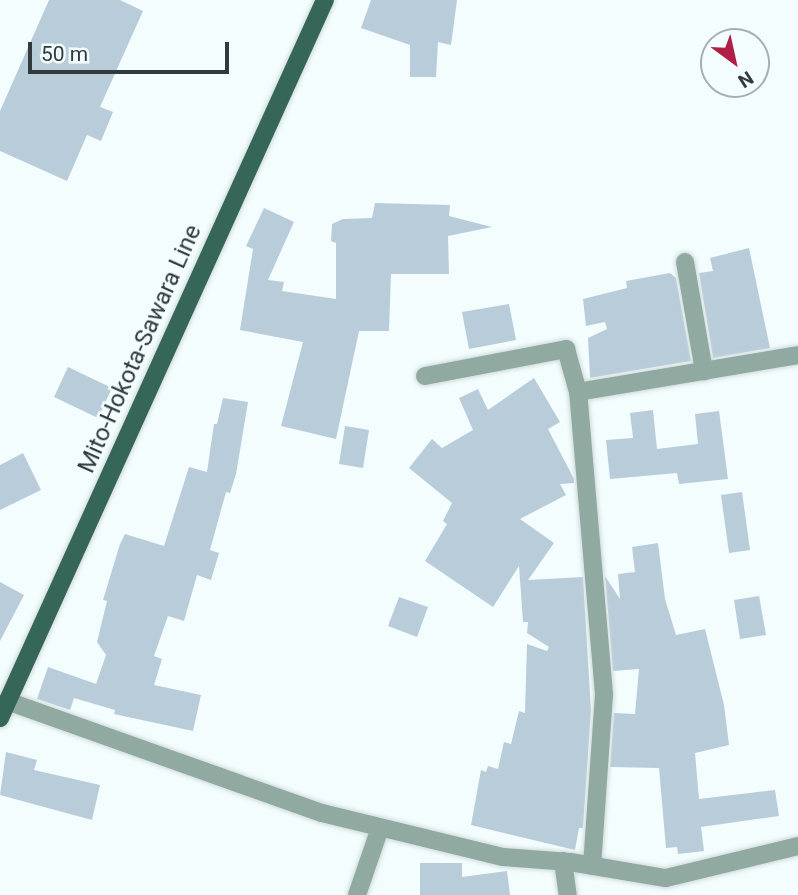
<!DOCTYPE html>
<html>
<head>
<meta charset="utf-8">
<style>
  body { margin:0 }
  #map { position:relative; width:798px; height:895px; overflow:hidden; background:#f3fdfe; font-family:Roboto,sans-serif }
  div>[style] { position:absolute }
  .building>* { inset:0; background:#b9ccd9 }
  .roads { filter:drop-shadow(0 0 2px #d0dadb) drop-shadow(0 0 2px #d0dadb) }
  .street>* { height:18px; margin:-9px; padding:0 9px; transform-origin:9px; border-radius:9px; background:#90a9a1 }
  .primary>* { height:18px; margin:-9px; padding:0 9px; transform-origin:9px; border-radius:9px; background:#366658 }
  span { translate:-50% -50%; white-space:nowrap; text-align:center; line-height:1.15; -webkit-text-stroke:5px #f3fdfe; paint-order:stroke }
  .street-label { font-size:24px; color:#313b3d }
  .north { position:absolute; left:700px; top:28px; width:70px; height:70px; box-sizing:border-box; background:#f3fdfe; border:2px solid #a5afb1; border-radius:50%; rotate:147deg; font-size:19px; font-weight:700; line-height:28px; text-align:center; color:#313b3d }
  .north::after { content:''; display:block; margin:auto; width:24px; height:32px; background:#b11e48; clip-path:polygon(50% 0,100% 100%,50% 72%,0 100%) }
  .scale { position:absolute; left:28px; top:42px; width:201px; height:32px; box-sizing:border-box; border:4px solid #313b3d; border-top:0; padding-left:9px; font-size:21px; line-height:24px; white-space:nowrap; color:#313b3d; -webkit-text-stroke:5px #f3fdfe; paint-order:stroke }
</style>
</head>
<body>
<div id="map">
  <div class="building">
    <i style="clip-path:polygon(49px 0,120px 0,143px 11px,100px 107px,113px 112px,101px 141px,87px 135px,67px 181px,0 151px,0 111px)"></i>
    <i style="clip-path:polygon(371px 0,457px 0,451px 45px,438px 42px,436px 77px,410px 77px,410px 45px,361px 28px)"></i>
    <i style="clip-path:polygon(375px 203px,450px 205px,449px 216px,492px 227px,448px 236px,449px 274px,391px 274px,389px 331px,359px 331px,336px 439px,281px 426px,303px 342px,240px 330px,253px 249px,246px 246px,264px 208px,294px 222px,268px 280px,284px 282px,282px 291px,336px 299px,336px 243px,331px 241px,332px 224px,343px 219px,372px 218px)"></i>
    <i style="clip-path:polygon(749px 248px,770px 348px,713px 358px,699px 273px,713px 271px,710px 258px)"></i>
    <i style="clip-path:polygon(670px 273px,676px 278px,691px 361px,590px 378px,588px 338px,607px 329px,605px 322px,586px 326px,583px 299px,627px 288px,626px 281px)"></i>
    <i style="clip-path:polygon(509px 304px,516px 340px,469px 349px,462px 312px)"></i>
    <i style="clip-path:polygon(68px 367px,112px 388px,98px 418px,54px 397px)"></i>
    <i style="clip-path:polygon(534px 378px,560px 422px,548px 429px,574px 479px,574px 483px,560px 484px,566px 495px,520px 519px,554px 543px,528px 580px,583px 577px,591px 711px,583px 828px,579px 828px,575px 850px,471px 825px,481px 770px,486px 772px,488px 766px,498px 769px,504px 742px,511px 744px,519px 711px,525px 713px,527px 644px,547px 651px,549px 647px,527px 633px,528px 622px,523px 622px,519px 566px,493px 607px,425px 561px,447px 524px,443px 521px,452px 503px,409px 468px,432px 439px,442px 448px,473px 430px,459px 398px,478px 389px,488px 410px)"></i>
    <i style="clip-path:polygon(223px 398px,248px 402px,236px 474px,230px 493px,226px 492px,210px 550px,219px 553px,211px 580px,197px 575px,184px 621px,168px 616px,154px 656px,162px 659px,154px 685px,201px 695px,193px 731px,114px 714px,115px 710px,74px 698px,70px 710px,37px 699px,48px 667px,96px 684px,106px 655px,97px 642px,107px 601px,103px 600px,120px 544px,125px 534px,164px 546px,189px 467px,207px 472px,214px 424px,217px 424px)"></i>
    <i style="clip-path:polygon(653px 410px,657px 449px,698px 444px,695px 414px,719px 411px,728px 479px,679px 484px,677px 473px,610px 479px,606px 440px,633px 438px,630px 413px)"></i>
    <i style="clip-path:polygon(345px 426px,369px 430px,363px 468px,339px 464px)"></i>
    <i style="clip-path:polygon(23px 453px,41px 490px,0 510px,0 465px)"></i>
    <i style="clip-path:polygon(742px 492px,750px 550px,729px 553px,721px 495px)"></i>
    <i style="clip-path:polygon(658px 543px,665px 599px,676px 635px,705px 629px,724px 705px,729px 745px,695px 753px,699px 799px,775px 790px,779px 816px,701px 827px,704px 851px,678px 854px,677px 847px,666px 848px,659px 768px,610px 767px,614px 713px,635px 714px,639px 669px,613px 671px,605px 576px,620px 599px,618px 574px,635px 572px,632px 547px)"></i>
    <i style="clip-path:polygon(0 582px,24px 595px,0 641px)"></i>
    <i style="clip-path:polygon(759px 596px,766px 635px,740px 639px,734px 600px)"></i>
    <i style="clip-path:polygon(399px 597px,428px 607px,417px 637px,388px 626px)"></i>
    <i style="clip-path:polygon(6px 752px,37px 760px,34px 770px,100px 785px,92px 820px,0 795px)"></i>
    <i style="clip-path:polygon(420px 863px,462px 863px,462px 877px,507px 871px,510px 895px,420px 895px)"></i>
  </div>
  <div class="roads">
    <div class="street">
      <i style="left:685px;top:262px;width:111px;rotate:80.1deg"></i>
      <i style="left:425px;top:376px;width:144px;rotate:-10.8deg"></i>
      <i style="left:566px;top:349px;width:45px;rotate:74.4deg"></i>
      <i style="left:7px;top:701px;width:334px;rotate:19.6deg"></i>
      <i style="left:322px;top:813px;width:186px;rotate:13.7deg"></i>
      <i style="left:503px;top:857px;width:67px;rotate:4.3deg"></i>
      <i style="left:570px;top:862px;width:97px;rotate:9.5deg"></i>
      <i style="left:666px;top:878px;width:136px;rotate:-13.6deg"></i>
      <i style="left:563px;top:861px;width:34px;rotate:82deg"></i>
      <i style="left:592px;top:866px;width:172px;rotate:-86deg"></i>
      <i style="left:604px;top:694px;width:303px;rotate:-94.9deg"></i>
      <i style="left:578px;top:392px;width:223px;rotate:-9.5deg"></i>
      <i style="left:357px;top:895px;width:71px;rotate:-71.1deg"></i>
    </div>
    <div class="primary">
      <i style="left:0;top:718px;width:788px;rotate:-65.65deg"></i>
    </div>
  </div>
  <div class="street-label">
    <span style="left:140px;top:349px;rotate:-66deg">Mito-Hokota-Sawara Line</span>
  </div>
  <div class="north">N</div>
  <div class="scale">50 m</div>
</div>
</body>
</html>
